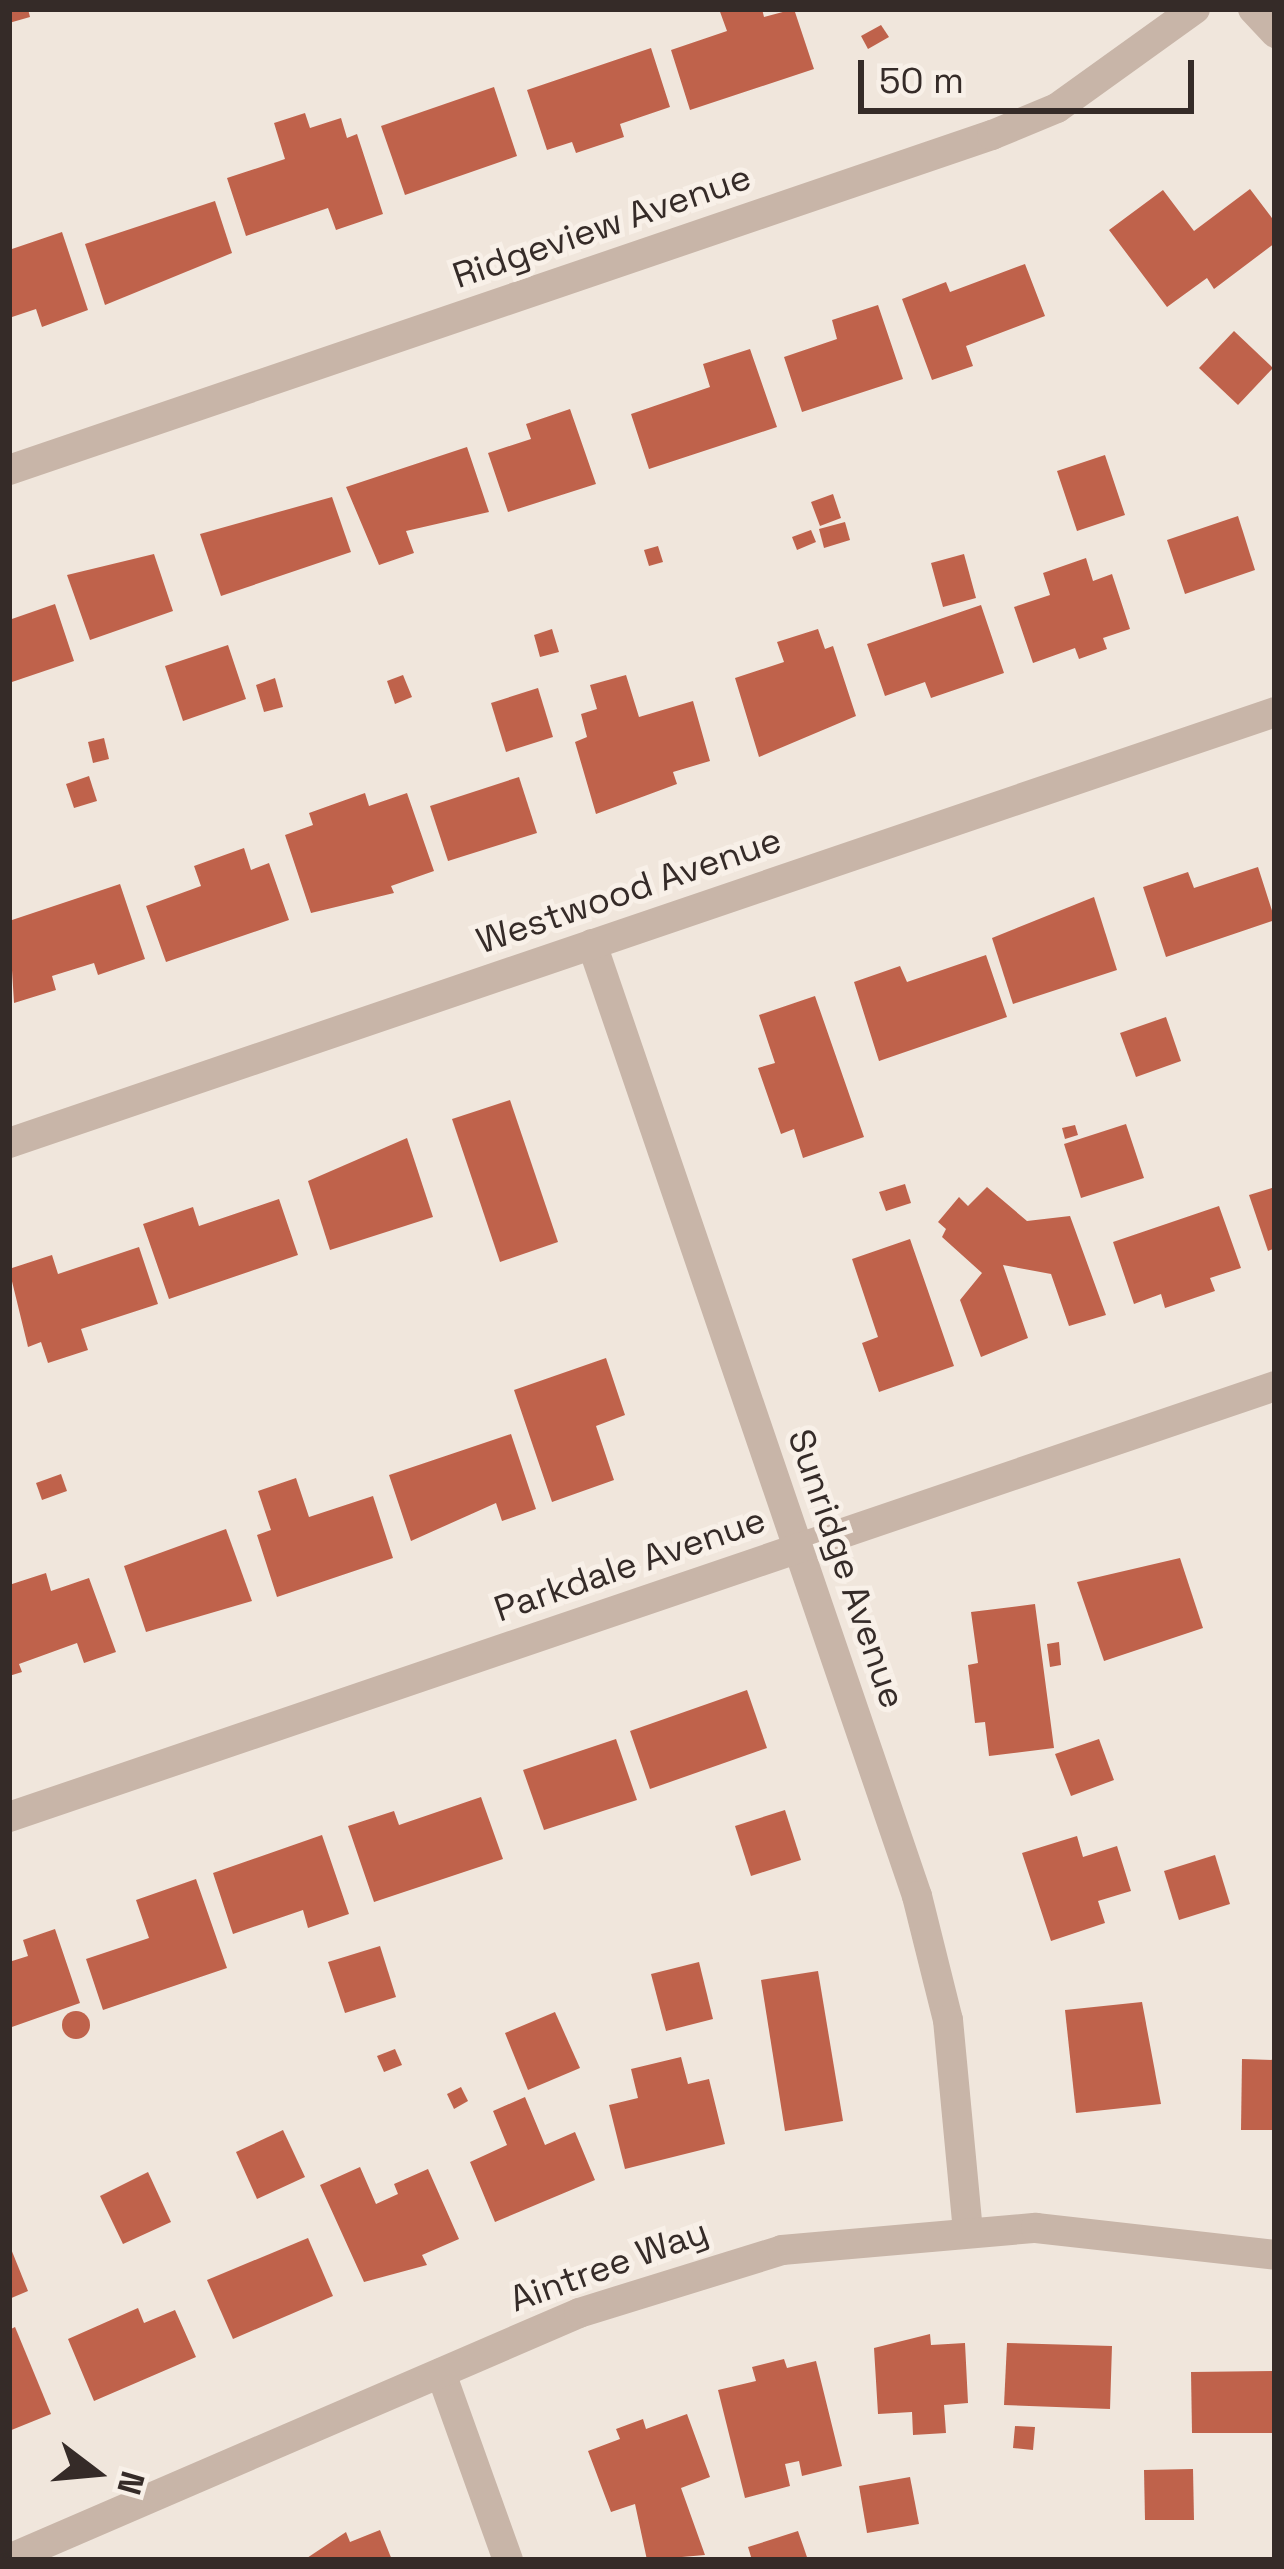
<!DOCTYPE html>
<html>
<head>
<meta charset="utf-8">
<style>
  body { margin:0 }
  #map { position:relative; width:1284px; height:2569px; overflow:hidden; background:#f0e6dc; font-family:"Space Grotesk",sans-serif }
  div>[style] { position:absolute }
  .building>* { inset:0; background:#bf624b }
  .round { border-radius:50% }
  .minor>* { height:30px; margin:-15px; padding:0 15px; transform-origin:15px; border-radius:15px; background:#c8b5a8 }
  span { translate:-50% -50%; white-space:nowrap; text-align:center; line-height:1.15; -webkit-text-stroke:10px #f8f0e8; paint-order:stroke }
  .street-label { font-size:36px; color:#352b28 }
  .frame { position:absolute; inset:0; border:12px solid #352b28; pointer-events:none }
  .north { position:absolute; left:36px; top:2413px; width:120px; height:120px; -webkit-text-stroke:9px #f8f0e8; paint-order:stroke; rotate:106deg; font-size:33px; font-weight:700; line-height:48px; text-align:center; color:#352b28 }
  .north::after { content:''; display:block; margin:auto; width:42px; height:54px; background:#352b28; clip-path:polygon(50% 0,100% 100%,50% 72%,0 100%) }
  .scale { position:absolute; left:858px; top:60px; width:336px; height:54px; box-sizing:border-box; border:6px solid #352b28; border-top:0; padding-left:15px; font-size:36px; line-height:42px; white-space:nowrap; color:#352b28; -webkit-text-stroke:9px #f8f0e8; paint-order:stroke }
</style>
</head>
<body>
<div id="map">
  <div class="building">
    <i style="clip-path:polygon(9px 9px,28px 9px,30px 17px,9px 23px)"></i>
    <i style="clip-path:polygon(719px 9px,762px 9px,764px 17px,794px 9px,814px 69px,690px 110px,671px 50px,727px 31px)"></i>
    <i style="clip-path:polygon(881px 25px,889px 37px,868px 49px,861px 36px)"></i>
    <i style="clip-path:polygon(651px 48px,670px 107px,620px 124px,624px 137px,576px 153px,572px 142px,547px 150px,527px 90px)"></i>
    <i style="clip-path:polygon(494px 87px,517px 156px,405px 195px,381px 126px)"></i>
    <i style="clip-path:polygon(305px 113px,310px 128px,341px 118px,347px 138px,357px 134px,383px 214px,336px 230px,328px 208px,246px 236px,227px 178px,285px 159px,274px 123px)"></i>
    <i style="clip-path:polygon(1250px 189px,1275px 222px,1275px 243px,1214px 289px,1207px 278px,1167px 307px,1109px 230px,1163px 190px,1194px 231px)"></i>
    <i style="clip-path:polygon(215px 201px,232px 253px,105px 305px,85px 244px)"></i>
    <i style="clip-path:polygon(62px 232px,88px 310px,42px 327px,36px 309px,9px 318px,9px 250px)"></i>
    <i style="clip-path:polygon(1025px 264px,1045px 316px,966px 346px,973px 366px,932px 380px,902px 299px,946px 282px,950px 292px)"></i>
    <i style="clip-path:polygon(878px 305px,903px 379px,802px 412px,784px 357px,837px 339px,832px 320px)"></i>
    <i style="clip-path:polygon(1234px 331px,1273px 368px,1238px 405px,1199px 368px)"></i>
    <i style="clip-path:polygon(750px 349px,777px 427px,649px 469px,631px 414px,710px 387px,703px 364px)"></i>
    <i style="clip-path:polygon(570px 409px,596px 484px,508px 512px,488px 453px,531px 439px,526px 424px)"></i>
    <i style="clip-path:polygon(467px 447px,489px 512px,406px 531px,414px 553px,379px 565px,346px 487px)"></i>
    <i style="clip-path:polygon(1105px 455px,1125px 515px,1077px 531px,1057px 471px)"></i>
    <i style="clip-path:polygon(833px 494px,841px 518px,820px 526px,811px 502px)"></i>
    <i style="clip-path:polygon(332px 497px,351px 552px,221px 596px,200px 534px)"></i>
    <i style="clip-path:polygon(1238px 516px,1255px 570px,1185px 594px,1167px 540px)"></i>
    <i style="clip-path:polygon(845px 522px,850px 540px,824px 548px,819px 529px)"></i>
    <i style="clip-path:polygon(811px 530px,816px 542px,797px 550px,792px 537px)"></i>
    <i style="clip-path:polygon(658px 546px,663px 562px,649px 566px,644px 550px)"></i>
    <i style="clip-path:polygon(154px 554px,173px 611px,90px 640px,67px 575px)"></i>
    <i style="clip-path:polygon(964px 554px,976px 598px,943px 607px,931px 563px)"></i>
    <i style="clip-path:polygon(1086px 558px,1093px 581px,1112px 574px,1130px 629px,1103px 638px,1107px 649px,1079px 659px,1075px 648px,1033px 663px,1014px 607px,1050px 595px,1043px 573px)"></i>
    <i style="clip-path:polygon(55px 604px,74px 661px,9px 683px,9px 620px)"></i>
    <i style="clip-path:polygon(981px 605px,1004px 673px,931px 698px,925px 682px,885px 696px,867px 644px)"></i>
    <i style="clip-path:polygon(552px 629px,559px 652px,540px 657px,534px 635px)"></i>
    <i style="clip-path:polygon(818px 629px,825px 649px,833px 646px,856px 716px,759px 757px,735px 678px,784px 662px,777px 642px)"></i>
    <i style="clip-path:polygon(228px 645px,246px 699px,183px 721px,165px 666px)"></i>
    <i style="clip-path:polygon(403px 675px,412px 697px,395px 704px,387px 681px)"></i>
    <i style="clip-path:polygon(626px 675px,639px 717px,693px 701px,710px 761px,673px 772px,677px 784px,596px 814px,575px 742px,587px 737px,581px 714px,597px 709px,590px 685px)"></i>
    <i style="clip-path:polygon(275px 678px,283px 707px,264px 712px,256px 685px)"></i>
    <i style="clip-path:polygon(538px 688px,553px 737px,506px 752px,491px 703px)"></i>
    <i style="clip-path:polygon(104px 738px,109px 759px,93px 763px,88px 742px)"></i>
    <i style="clip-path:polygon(89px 776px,97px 801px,74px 808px,66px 784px)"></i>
    <i style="clip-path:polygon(519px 777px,537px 833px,448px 861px,430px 806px)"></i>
    <i style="clip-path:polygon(365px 793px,369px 806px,407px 793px,434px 871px,391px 886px,394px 893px,311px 913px,285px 835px,313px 825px,309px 813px)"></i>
    <i style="clip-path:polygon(244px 848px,251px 870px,269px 863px,289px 920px,166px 962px,146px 906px,201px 886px,194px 866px)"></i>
    <i style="clip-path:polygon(1258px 867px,1275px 920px,1166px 957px,1143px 887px,1188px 872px,1194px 888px)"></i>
    <i style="clip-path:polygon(120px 884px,145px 959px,98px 975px,94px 963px,52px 976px,56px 990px,14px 1003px,9px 921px)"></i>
    <i style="clip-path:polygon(1094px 897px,1117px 970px,1013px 1004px,992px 938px)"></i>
    <i style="clip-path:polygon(986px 955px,1007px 1017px,879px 1061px,854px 982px,900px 966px,907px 982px)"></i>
    <i style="clip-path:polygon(815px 996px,864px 1137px,803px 1158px,794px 1129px,781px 1134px,758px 1068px,775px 1063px,759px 1015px)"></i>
    <i style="clip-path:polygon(1166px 1017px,1181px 1061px,1136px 1077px,1120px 1033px)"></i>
    <i style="clip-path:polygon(510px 1100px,558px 1242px,500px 1262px,452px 1119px)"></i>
    <i style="clip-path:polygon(1126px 1124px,1144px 1178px,1081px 1198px,1064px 1144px)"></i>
    <i style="clip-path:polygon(1075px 1125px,1078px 1135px,1065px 1139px,1062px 1128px)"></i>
    <i style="clip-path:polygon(407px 1138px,433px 1217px,330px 1250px,308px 1181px)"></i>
    <i style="clip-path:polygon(905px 1184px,911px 1203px,886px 1211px,879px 1192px)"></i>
    <i style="clip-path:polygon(987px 1187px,1027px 1221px,1070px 1216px,1106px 1315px,1069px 1326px,1051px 1274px,1003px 1265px,1028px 1338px,981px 1357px,960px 1300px,982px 1273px,942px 1237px,946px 1229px,938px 1222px,959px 1197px,968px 1206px)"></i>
    <i style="clip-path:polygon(1275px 1187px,1275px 1248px,1268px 1251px,1249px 1195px)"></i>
    <i style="clip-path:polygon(279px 1199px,298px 1255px,169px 1299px,143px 1224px,193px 1207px,199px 1226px)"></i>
    <i style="clip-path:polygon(1219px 1206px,1241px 1268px,1210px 1278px,1215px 1291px,1165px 1308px,1161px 1294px,1134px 1304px,1113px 1242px)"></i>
    <i style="clip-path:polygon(910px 1239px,954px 1366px,879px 1392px,862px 1343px,878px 1337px,852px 1259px)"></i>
    <i style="clip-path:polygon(139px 1247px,158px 1304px,81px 1329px,88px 1350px,48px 1363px,41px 1342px,28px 1347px,9px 1269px,52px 1255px,58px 1274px)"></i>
    <i style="clip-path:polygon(606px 1358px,625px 1415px,596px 1426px,614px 1480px,552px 1502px,514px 1390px)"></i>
    <i style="clip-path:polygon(511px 1434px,536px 1509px,502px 1521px,496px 1503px,411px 1541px,389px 1475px)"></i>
    <i style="clip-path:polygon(61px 1474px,67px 1491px,42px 1500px,36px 1483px)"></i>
    <i style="clip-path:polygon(296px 1478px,309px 1517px,373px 1496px,393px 1558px,277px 1597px,257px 1535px,271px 1530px,258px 1491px)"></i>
    <i style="clip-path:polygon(226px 1529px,252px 1601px,146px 1632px,124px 1566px)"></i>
    <i style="clip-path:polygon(1180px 1558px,1203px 1628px,1104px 1661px,1077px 1582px)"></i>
    <i style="clip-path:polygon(46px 1573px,51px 1591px,89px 1578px,116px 1652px,84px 1663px,77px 1643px,19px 1664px,22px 1672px,9px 1676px,9px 1585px)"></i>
    <i style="clip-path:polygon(1035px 1604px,1054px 1748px,989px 1756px,985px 1722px,975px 1723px,968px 1665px,978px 1663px,971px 1612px)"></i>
    <i style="clip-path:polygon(1059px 1642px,1061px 1665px,1050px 1667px,1047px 1644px)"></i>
    <i style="clip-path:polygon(747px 1690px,767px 1748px,650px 1789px,630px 1731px)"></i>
    <i style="clip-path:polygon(616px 1739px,637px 1800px,544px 1830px,523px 1770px)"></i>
    <i style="clip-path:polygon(1099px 1739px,1114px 1780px,1071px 1796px,1055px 1754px)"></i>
    <i style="clip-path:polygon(481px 1797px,503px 1859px,374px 1902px,348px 1826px,394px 1811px,399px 1825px)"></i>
    <i style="clip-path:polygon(785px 1810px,801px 1860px,751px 1876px,735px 1826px)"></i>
    <i style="clip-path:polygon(322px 1835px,349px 1914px,308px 1928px,303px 1910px,233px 1934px,213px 1873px)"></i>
    <i style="clip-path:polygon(1077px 1836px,1083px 1857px,1117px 1846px,1131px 1891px,1098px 1901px,1105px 1923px,1051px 1941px,1022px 1853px)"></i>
    <i style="clip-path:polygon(1215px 1855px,1230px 1904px,1179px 1920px,1164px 1871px)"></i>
    <i style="clip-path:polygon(196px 1879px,227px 1968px,103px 2010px,86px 1959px,149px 1938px,136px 1900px)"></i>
    <i style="clip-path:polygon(55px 1929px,80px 2003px,9px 2028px,9px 1962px,28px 1956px,23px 1940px)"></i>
    <i style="clip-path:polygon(380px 1946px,396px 1997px,345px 2013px,328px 1962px)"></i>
    <i style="clip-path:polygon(699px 1962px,713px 2019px,666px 2031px,651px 1974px)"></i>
    <i style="clip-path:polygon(818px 1971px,843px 2121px,785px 2131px,761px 1980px)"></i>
    <i style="clip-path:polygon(1142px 2002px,1161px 2104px,1076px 2113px,1065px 2010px)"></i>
    <i class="round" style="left:62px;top:2011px;width:28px;height:28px"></i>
    <i style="clip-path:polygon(555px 2012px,580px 2068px,528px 2090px,505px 2033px)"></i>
    <i style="clip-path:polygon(395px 2049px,402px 2065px,384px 2072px,377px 2056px)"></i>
    <i style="clip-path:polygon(681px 2057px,688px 2084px,709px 2079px,725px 2144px,625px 2169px,609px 2105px,638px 2098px,631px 2069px)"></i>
    <i style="clip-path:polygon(1242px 2059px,1275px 2060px,1275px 2130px,1241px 2130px)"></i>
    <i style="clip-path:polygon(461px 2087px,468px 2101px,454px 2109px,447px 2094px)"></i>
    <i style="clip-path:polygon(525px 2097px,545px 2145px,575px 2132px,595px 2180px,495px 2222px,470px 2162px,507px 2145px,493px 2111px)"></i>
    <i style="clip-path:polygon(283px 2130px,305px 2177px,257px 2199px,236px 2152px)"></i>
    <i style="clip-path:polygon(360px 2167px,376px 2204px,398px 2194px,394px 2184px,428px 2169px,459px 2239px,422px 2255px,427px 2265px,364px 2282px,320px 2185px)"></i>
    <i style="clip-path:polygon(148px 2172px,171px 2222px,123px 2244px,100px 2196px)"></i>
    <i style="clip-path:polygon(308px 2238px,333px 2296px,233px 2339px,207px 2280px)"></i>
    <i style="clip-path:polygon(9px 2244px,28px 2291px,9px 2299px)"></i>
    <i style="clip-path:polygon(138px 2308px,144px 2323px,175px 2310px,196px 2357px,94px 2401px,68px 2339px)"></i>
    <i style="clip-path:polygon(15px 2327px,51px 2414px,9px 2431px,9px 2330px)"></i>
    <i style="clip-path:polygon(930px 2334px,931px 2345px,965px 2343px,968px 2403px,944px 2405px,946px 2433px,913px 2435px,912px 2412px,878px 2414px,874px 2348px)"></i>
    <i style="clip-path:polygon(1007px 2343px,1112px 2346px,1110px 2409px,1004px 2405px)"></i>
    <i style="clip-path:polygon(784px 2359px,787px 2368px,816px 2361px,842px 2466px,802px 2476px,799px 2461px,785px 2464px,790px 2486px,745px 2498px,718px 2390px,756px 2381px,752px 2367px)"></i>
    <i style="clip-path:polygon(1275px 2371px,1275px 2433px,1192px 2433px,1191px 2372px)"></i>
    <i style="clip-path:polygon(687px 2414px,710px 2477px,681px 2488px,705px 2555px,647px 2560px,635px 2504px,611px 2512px,588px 2451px,620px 2439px,616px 2429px,643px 2419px,646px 2429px)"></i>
    <i style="clip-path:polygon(1015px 2426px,1035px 2427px,1033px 2450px,1013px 2448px)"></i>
    <i style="clip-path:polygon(1193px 2469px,1194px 2520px,1145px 2520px,1144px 2470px)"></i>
    <i style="clip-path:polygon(910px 2477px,919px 2524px,867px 2533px,859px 2486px)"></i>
    <i style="clip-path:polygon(380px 2530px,392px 2560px,304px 2560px,346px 2532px,350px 2542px)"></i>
    <i style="clip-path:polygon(798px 2531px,808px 2560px,752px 2560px,748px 2547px)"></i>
  </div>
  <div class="minor">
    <i style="left:1253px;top:9px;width:33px;rotate:47deg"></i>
    <i style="left:9px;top:470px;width:1039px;rotate:-18.82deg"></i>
    <i style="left:992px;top:135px;width:70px;rotate:-22.6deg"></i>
    <i style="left:1057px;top:108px;width:170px;rotate:-35.7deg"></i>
    <i style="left:592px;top:944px;width:1006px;rotate:71.15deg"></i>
    <i style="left:917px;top:1896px;width:128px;rotate:76deg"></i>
    <i style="left:948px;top:2020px;width:212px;rotate:84.6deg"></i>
    <i style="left:9px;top:1143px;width:1337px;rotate:-18.8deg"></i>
    <i style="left:9px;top:1817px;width:1337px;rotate:-18.8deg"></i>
    <i style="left:441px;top:2373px;width:199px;rotate:70.3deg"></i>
    <i style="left:9px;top:2559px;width:621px;rotate:-23.34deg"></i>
    <i style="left:579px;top:2313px;width:213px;rotate:-17.2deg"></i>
    <i style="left:782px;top:2250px;width:255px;rotate:-5deg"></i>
    <i style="left:1036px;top:2228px;width:241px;rotate:6.4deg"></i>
  </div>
  <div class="street-label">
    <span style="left:602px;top:227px;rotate:-19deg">Ridgeview Avenue</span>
    <span style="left:629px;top:891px;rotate:-19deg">Westwood Avenue</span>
    <span style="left:630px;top:1565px;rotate:-19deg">Parkdale Avenue</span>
    <span style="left:846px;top:1569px;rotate:71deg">Sunridge Avenue</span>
    <span style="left:609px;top:2266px;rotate:-20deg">Aintree Way</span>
  </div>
  <div class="frame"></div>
  <div class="north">N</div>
  <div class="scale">50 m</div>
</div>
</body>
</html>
